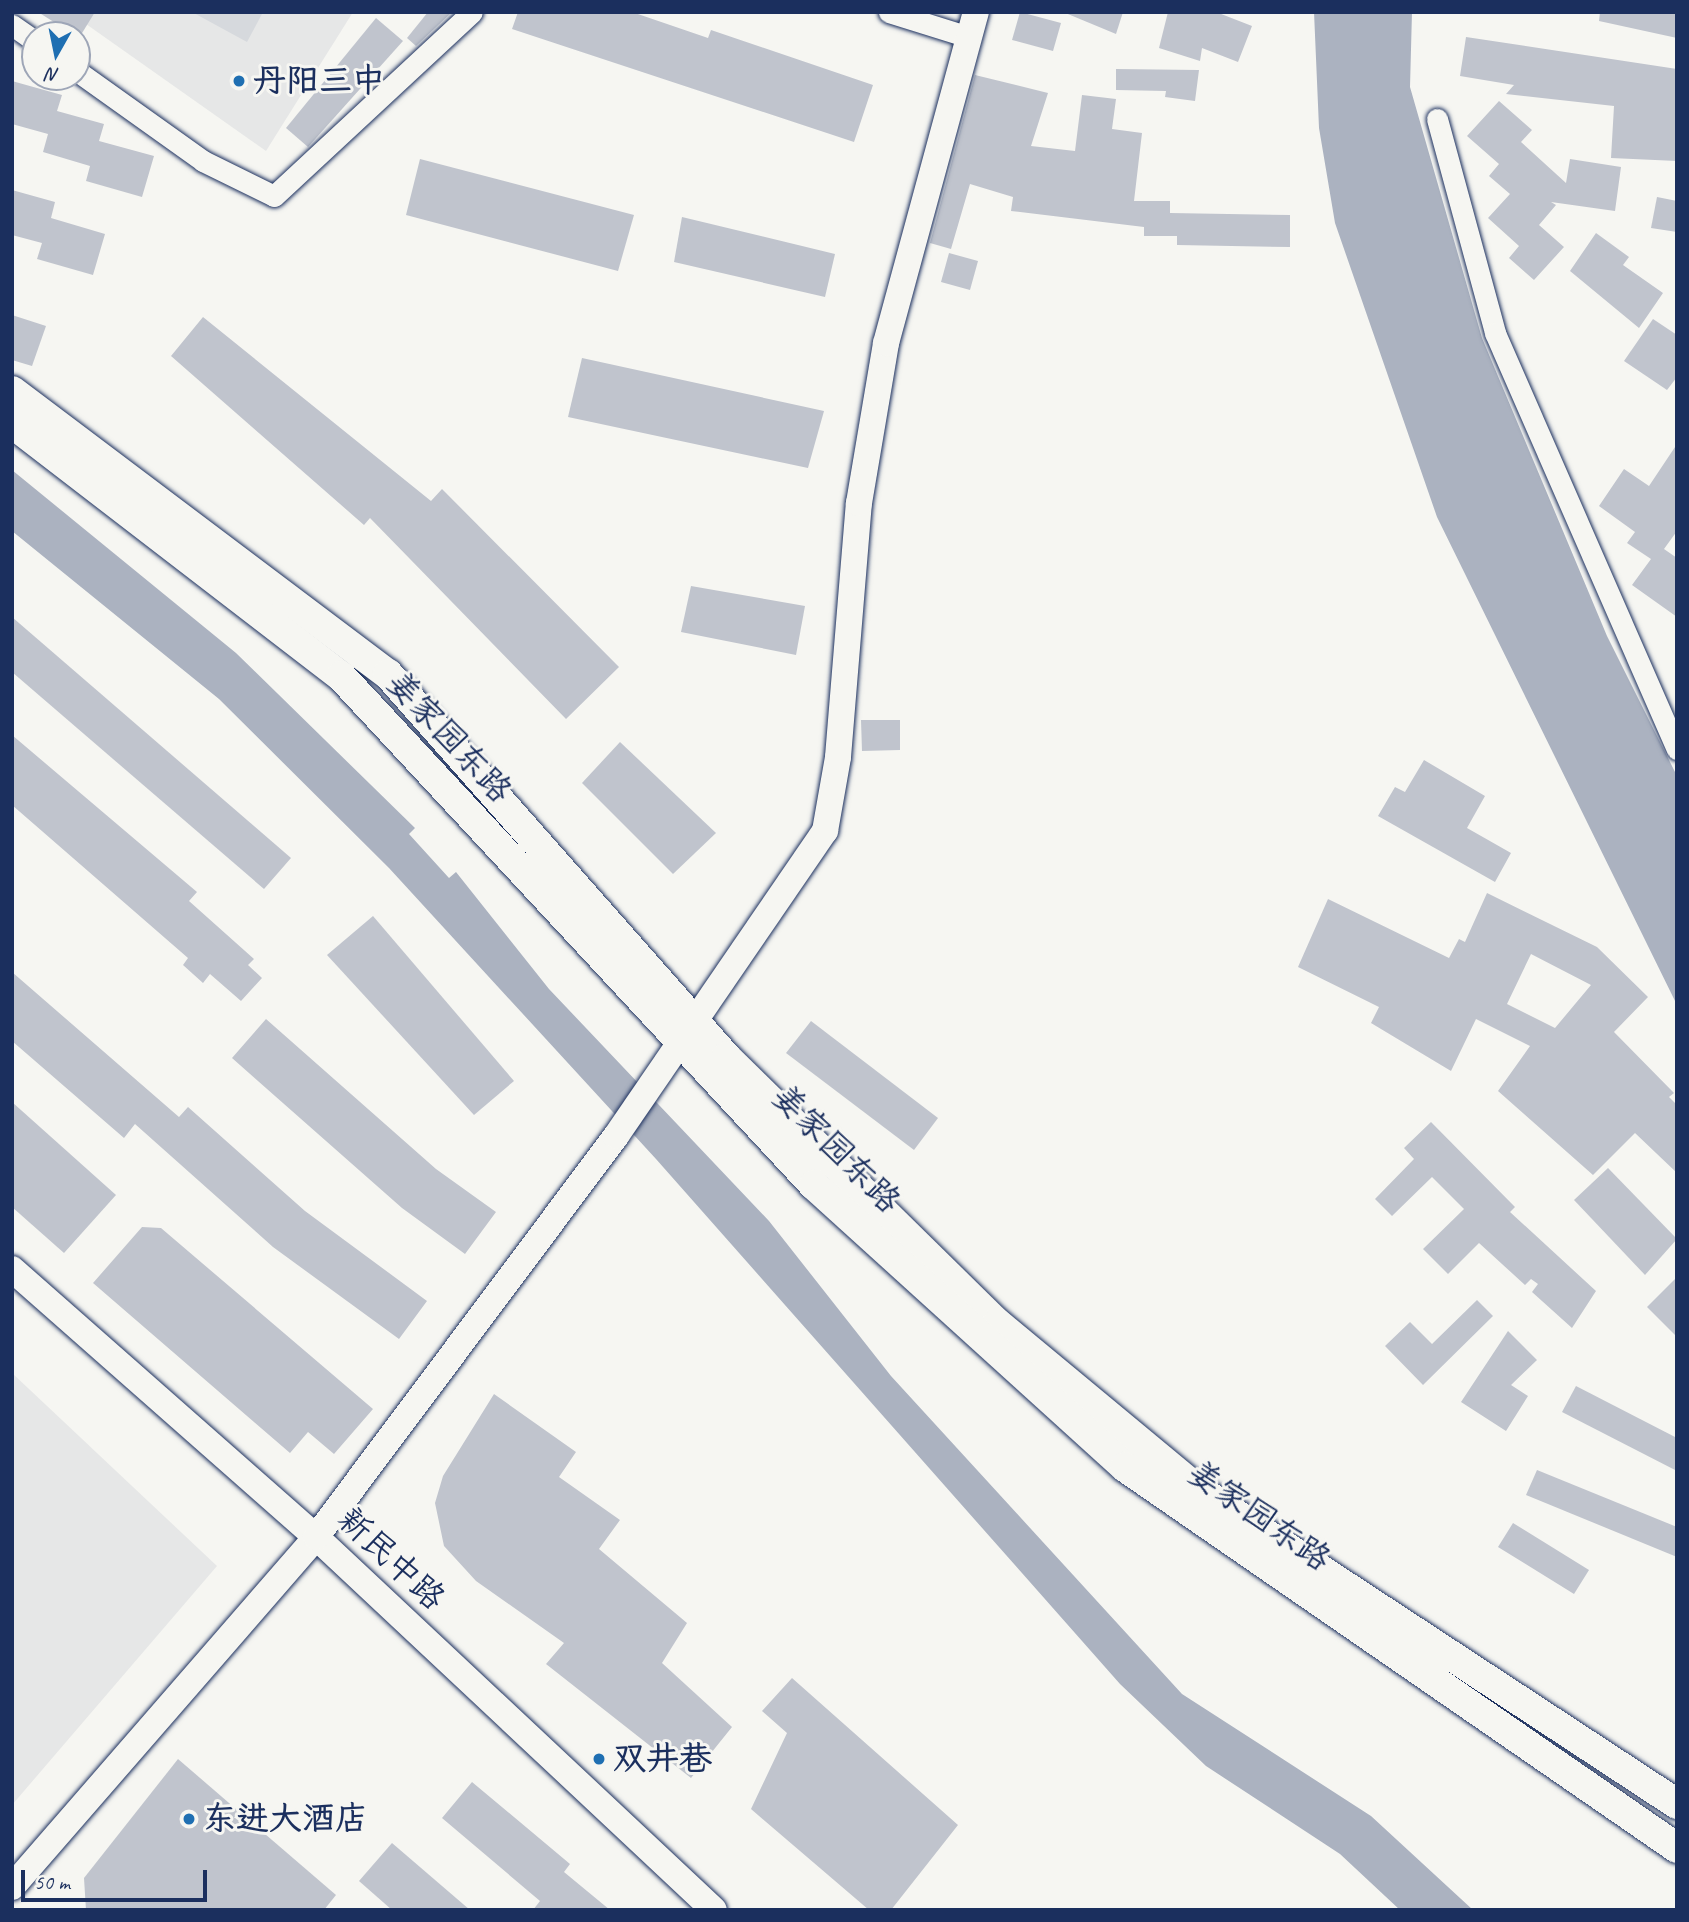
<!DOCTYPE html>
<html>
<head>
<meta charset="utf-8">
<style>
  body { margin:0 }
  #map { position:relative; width:1689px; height:1922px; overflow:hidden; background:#f6f6f2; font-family:Caveat,"LXGW WenKai TC",sans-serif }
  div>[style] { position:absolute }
  .built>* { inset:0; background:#e6e7e7 }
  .green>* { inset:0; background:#d6d9dd }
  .water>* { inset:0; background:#abb2c0 }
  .building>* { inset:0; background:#c0c4cd }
  .roads { filter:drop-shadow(0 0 2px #1b2f5e) drop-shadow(0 0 2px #1b2f5e) }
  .minor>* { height:21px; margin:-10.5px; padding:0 10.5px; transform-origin:10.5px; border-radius:10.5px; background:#f6f6f2 }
  .tertiary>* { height:26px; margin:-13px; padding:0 13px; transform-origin:13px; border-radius:13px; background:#f6f6f2 }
  .secondary>* { height:30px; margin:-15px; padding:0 15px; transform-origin:15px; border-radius:15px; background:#f6f6f2 }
  .dots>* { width:19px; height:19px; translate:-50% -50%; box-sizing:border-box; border:4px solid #f6f6f2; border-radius:50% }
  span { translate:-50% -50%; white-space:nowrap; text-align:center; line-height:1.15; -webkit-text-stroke:6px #f6f6f2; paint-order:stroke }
  .poi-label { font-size:33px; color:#1b2f5e; font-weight:700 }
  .left { translate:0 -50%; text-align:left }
  .street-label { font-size:33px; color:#1b2f5e }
  .frame { position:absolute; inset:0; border:14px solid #1b2f5e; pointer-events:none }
  .north { position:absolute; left:21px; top:21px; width:70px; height:70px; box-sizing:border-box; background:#f6f6f2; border:2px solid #9ea6b7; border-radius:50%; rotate:189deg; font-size:19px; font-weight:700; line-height:28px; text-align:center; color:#1b2f5e }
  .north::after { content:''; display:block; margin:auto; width:24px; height:32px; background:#1f6fb2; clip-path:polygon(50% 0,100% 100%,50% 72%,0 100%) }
  .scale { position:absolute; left:21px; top:1870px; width:186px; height:32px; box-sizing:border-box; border:4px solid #1b2f5e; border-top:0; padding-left:9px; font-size:21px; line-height:24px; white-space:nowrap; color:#1b2f5e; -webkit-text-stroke:5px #f6f6f2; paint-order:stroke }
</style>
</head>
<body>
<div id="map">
  <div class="built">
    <i style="clip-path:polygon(69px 12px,353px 12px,266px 151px)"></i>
    <i style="clip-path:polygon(12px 1373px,217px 1566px,12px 1805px)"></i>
  </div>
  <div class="green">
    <i style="clip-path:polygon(192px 12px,263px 12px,247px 42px)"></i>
  </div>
  <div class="water">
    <i style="clip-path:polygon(1314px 12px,1412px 12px,1410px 87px,1482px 338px,1607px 636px,1677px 776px,1677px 1005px,1437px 517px,1335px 223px,1319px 128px)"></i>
    <i style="clip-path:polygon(12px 470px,236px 653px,415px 828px,409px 834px,449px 878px,456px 872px,549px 989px,769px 1221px,891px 1376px,1182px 1694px,1371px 1816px,1473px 1910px,1400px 1910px,1340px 1854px,1206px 1766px,1120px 1684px,656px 1159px,389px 868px,219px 699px,12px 531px)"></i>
  </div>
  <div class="building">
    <i style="clip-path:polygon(38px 12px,95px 12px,79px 38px)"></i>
    <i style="clip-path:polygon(428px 12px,452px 12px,416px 46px,407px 38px)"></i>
    <i style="clip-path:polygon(518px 12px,632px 12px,708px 38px,711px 30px,873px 85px,854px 142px,512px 29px)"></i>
    <i style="clip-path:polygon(1020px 12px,1061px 23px,1053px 51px,1012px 40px)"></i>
    <i style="clip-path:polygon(1063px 12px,1123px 12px,1116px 34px)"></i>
    <i style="clip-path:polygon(1168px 12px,1216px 12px,1252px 26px,1238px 62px,1202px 48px,1200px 61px,1159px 48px)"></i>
    <i style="clip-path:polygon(1600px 12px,1677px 12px,1677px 38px,1599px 21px)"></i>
    <i style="clip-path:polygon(376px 18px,403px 41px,308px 147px,286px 128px)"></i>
    <i style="clip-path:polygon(1466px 37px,1677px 69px,1677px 161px,1611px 158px,1614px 106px,1506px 94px,1514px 85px,1460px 76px)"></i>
    <i style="clip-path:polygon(1116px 69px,1199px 70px,1195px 101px,1165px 97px,1166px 91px,1116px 90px)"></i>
    <i style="clip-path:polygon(975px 75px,1048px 93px,1031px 146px,1075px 151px,1082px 95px,1116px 99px,1112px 129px,1142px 133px,1134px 201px,1170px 201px,1170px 213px,1290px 215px,1290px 247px,1177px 245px,1177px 236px,1144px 236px,1144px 227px,1011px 211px,1013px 197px,970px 184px,951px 249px,930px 243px)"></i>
    <i style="clip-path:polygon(12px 81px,62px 95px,57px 111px,104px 124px,99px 141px,154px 156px,142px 197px,86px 181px,90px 166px,43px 152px,48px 134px,12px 124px)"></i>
    <i style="clip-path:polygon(1499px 101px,1532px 130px,1521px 142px,1566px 183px,1570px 159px,1621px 167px,1615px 211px,1551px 202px,1556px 205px,1539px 225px,1564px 247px,1534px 280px,1509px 258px,1519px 246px,1488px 218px,1510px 194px,1489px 176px,1499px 164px,1467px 136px)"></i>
    <i style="clip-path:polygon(420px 159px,634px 215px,618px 271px,406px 215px)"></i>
    <i style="clip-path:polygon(12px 190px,55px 202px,51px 218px,105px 234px,93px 275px,37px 259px,42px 243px,12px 235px)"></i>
    <i style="clip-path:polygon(1657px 197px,1677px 201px,1677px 232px,1651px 228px)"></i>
    <i style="clip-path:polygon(682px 217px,835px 254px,825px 297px,674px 262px)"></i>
    <i style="clip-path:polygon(1596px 233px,1629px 257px,1623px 265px,1663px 293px,1639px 328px,1570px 271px)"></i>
    <i style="clip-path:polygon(949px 253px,978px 261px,970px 290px,941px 282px)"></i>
    <i style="clip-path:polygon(12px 315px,46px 326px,32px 366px,12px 360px)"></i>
    <i style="clip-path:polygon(203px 317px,431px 501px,442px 489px,619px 667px,566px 719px,370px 518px,364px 525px,171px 356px)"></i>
    <i style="clip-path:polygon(1653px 319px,1677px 335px,1677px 377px,1667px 390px,1624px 361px)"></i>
    <i style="clip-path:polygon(582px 358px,824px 411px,808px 468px,568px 417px)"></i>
    <i style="clip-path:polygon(1677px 444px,1677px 531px,1664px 549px,1677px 558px,1677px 617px,1632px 585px,1651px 559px,1627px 543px,1635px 532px,1599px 506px,1624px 469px,1649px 486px)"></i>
    <i style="clip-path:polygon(691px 586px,805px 606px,796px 655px,681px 632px)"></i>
    <i style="clip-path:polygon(12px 617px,291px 858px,264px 889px,12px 672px)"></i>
    <i style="clip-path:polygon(861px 720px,900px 720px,900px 750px,862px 751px)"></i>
    <i style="clip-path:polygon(12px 735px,197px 892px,189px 901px,254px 959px,248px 965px,262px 978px,241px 1001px,210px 974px,203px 983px,183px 965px,188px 958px,12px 805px)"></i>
    <i style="clip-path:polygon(620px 742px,716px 833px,673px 874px,582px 783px)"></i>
    <i style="clip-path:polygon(1424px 760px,1485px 796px,1467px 828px,1511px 853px,1495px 882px,1378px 816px,1395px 787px,1405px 792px)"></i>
    <i style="clip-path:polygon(evenodd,1487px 893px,1597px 947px,1648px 997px,1614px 1032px,1674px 1093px,1669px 1097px,1677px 1105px,1677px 1173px,1635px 1133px,1593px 1175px,1498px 1091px,1530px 1046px,1476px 1019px,1451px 1071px,1371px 1023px,1379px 1007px,1298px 967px,1328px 899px,1449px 958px,1459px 939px,1465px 942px,1487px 893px,1531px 954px,1591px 985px,1555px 1028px,1507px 1004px,1531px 954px)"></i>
    <i style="clip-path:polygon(373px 916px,514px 1081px,474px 1115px,327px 955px)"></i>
    <i style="clip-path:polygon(12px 972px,179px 1117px,188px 1107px,305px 1211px,427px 1301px,399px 1339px,273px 1247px,135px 1124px,124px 1138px,12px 1041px)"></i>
    <i style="clip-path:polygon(266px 1019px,436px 1169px,496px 1212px,465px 1254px,402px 1208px,232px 1058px)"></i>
    <i style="clip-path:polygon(811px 1021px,938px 1118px,914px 1150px,786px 1053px)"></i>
    <i style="clip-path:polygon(12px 1102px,116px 1195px,64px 1253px,12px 1207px)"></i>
    <i style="clip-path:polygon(1431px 1122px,1515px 1207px,1510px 1212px,1596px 1291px,1572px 1328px,1532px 1292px,1538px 1284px,1531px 1279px,1525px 1285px,1479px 1243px,1448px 1274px,1423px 1249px,1464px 1209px,1432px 1177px,1392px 1216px,1375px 1199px,1414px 1159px,1404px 1148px)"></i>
    <i style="clip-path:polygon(1608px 1168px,1677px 1239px,1645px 1275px,1574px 1200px)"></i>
    <i style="clip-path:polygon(142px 1227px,161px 1228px,373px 1409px,334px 1454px,308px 1432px,290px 1453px,93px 1283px)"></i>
    <i style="clip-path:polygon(1677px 1277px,1677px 1337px,1647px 1307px)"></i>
    <i style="clip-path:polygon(1477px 1300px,1493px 1316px,1423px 1385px,1385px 1346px,1410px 1322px,1432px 1344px)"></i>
    <i style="clip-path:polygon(1508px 1331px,1537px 1360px,1511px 1385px,1528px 1396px,1506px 1431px,1461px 1402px)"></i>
    <i style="clip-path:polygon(1576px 1386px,1677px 1438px,1677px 1471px,1562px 1412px)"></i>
    <i style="clip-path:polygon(494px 1394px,576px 1452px,559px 1477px,620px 1520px,599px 1549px,687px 1623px,662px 1663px,732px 1727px,691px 1778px,546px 1664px,564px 1643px,476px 1581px,444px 1546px,435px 1503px,443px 1476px)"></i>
    <i style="clip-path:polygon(1537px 1470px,1677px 1527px,1677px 1557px,1526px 1495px)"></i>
    <i style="clip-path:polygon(1513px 1523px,1589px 1570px,1574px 1594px,1498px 1547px)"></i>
    <i style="clip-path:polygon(792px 1678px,958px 1825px,891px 1910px,869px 1910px,751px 1809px,787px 1733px,762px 1711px)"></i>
    <i style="clip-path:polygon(178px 1759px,336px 1895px,324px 1910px,86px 1910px,84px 1878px)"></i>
    <i style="clip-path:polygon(472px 1782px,570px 1864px,564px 1872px,610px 1910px,533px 1910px,540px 1901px,442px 1818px)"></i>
    <i style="clip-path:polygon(392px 1843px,470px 1910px,392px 1910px,359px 1881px)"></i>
  </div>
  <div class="roads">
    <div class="minor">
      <i style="left:889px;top:12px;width:84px;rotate:17.4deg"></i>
      <i style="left:12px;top:25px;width:28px;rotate:35deg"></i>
      <i style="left:77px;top:71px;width:155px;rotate:35.5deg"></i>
      <i style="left:203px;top:161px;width:79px;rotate:26.2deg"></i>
      <i style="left:274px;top:196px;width:270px;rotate:-42.9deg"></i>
      <i style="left:1437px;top:119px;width:222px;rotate:74.8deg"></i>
      <i style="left:1495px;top:333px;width:454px;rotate:66.4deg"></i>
    </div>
    <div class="tertiary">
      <i style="left:12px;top:1269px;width:405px;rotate:41.4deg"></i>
      <i style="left:316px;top:1537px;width:545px;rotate:43.14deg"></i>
      <i style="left:12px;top:1887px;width:464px;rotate:-49deg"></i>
      <i style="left:316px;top:1537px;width:501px;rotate:-53.2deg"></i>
      <i style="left:616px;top:1136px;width:370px;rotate:-55.6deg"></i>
      <i style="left:825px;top:831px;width:75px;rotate:-80deg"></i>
      <i style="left:838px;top:757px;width:255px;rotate:-85.3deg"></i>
      <i style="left:859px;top:503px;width:162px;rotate:-80.4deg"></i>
      <i style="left:886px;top:343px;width:343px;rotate:-74.8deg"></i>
    </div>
    <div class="secondary">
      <i style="left:12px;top:391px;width:471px;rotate:37deg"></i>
      <i style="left:388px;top:674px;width:511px;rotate:48.57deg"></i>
      <i style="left:726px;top:1057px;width:380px;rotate:44.5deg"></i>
      <i style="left:997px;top:1323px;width:259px;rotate:39.7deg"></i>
      <i style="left:1196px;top:1488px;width:576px;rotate:33.3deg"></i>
      <i style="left:12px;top:423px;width:415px;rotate:37.6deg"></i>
      <i style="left:341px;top:676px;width:695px;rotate:47.1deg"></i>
      <i style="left:814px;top:1185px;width:420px;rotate:42.2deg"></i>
      <i style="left:1125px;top:1467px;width:671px;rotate:34.61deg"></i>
    </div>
  </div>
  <div class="dots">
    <i style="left:239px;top:81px;background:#1f6fb2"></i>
    <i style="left:599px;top:1759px;background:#1f6fb2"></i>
    <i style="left:189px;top:1819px;background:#1f6fb2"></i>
  </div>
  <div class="poi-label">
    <span class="left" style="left:253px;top:81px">丹阳三中</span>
    <span class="left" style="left:613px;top:1759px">双井巷</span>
    <span class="left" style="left:203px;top:1819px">东进大酒店</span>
  </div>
  <div class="street-label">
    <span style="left:449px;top:737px;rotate:47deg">姜家园东路</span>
    <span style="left:836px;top:1149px;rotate:45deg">姜家园东路</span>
    <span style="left:1259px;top:1516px;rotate:35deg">姜家园东路</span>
    <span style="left:391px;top:1559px;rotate:43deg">新民中路</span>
  </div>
  <div class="frame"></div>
  <div class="north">N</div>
  <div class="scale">50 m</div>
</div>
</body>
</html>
